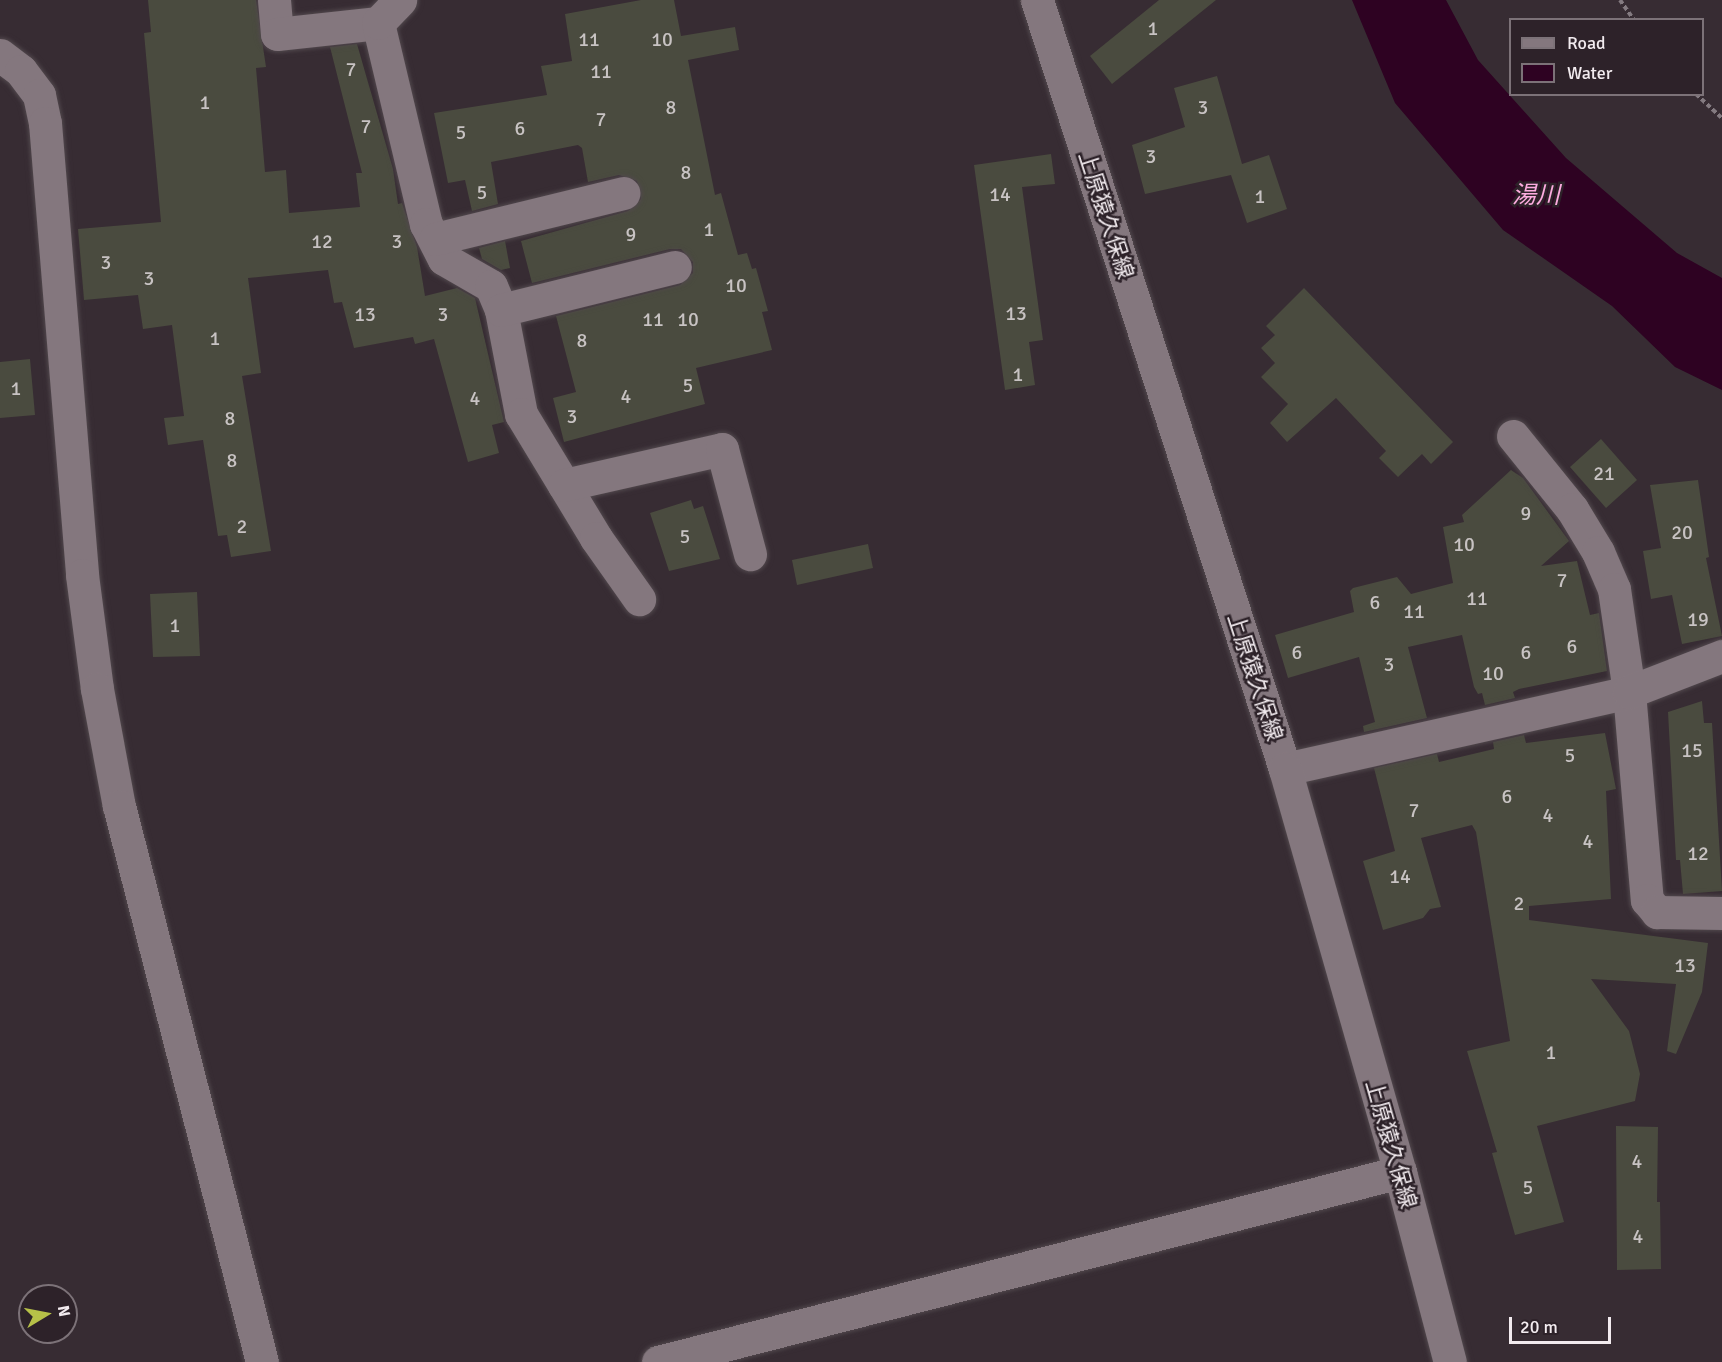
<!DOCTYPE html>
<html>
<head>
<meta charset="utf-8">
<style>
  body { margin:0 }
  #map { position:relative; width:1722px; height:1362px; overflow:hidden; background:#372c33; font-family:Signika,"Noto Sans JP",sans-serif }
  div>[style] { position:absolute }
  .water>* { inset:0; background:#2e0222 }
  .building>* { inset:0; background:#4a4b3f }
  .path>* { height:4px; margin-top:-2px; transform-origin:0; background:repeating-linear-gradient(90deg,#847b81 0 4.5px,transparent 0 7.5px) }
  .roads { filter:drop-shadow(0 0 2px #51484d) drop-shadow(0 0 2px #51484d) }
  .street>* { height:33px; margin:-16.5px; padding:0 16.5px; transform-origin:16.5px; border-radius:16.5px; background:#84777e }
  .secondary>* { height:33px; margin:-16.5px; padding:0 16.5px; transform-origin:16.5px; border-radius:16.5px; background:#84777e }
  span { translate:-50% -50%; white-space:nowrap; text-align:center; line-height:1.15; -webkit-text-stroke:5px #2d2229; paint-order:stroke }
  .number-label { font-size:20px; color:#c8c3c3 }
  .number-label span { -webkit-text-stroke-width:0 }
  .street-label { font-size:22px; color:#f2ebef }
  .water-label { font-size:24px; color:#fcacdf; font-style:italic }
  .legend { position:absolute; left:1509px; top:18px; width:195px; height:78px; box-sizing:border-box; background:#2d2229; border:2px solid #7c7278; margin:0; padding:8px 10px; list-style:none; font-size:18px; color:#f2ebef }
  .legend li { display:flex; align-items:center; gap:12px; height:30px }
  .legend b { width:30px; border:2px solid #7c7278 }
  .north { position:absolute; left:18px; top:1284px; width:60px; height:60px; box-sizing:border-box; background:#2d2229; border:2px solid #7c7278; border-radius:50%; rotate:80deg; font-size:16px; font-weight:700; line-height:24px; text-align:center; color:#f2ebef }
  .north::after { content:''; display:block; margin:auto; width:21px; height:27px; background:#b7c148; clip-path:polygon(50% 0,100% 100%,50% 72%,0 100%) }
  .scale { position:absolute; left:1509px; top:1317px; width:102px; height:27px; box-sizing:border-box; border:3px solid #f2ebef; border-top:0; padding-left:8px; font-size:18px; line-height:21px; white-space:nowrap; color:#f2ebef; -webkit-text-stroke:4px #2d2229; paint-order:stroke }
</style>
</head>
<body>
<div id="map">
  <div class="water">
    <i style="clip-path:polygon(1352px 0,1446px 0,1478px 60px,1566px 158px,1677px 253px,1722px 278px,1722px 390px,1675px 367px,1612px 306px,1503px 230px,1395px 103px)"></i>
  </div>
  <div class="building">
    <i style="clip-path:polygon(148px 0,256px 0,266px 67px,256px 68px,265px 172px,286px 170px,289px 213px,360px 207px,356px 173px,362px 173px,330px 47px,357px 44px,393px 169px,398px 204px,402px 203px,417px 247px,425px 296px,457px 288px,475px 298px,504px 422px,492px 425px,499px 453px,468px 462px,434px 339px,415px 344px,413px 337px,354px 348px,342px 302px,334px 303px,328px 270px,248px 278px,261px 373px,242px 376px,271px 551px,231px 557px,227px 535px,218px 536px,203px 440px,168px 445px,164px 418px,184px 416px,172px 325px,143px 329px,138px 295px,84px 300px,78px 229px,161px 222px,144px 33px,151px 32px)"></i>
    <i style="clip-path:polygon(641px 0,674px 0,681px 36px,735px 27px,739px 50px,688px 60px,715px 195px,721px 193px,738px 255px,747px 253px,752px 269px,756px 268px,768px 311px,762px 312px,772px 350px,696px 368px,705px 404px,564px 442px,553px 398px,576px 392px,556px 316px,680px 285px,693px 273px,693px 262px,681px 249px,670px 249px,532px 283px,521px 241px,628px 211px,641px 199px,637px 181px,619px 175px,588px 182px,582px 148px,578px 145px,491px 162px,498px 204px,472px 211px,465px 180px,448px 183px,434px 113px,547px 95px,541px 66px,572px 61px,565px 14px)"></i>
    <i style="clip-path:polygon(1159px 0,1216px 0,1112px 84px,1090px 56px)"></i>
    <i style="clip-path:polygon(1217px 76px,1242px 164px,1269px 155px,1287px 209px,1247px 223px,1231px 175px,1145px 194px,1132px 145px,1185px 127px,1174px 88px)"></i>
    <i style="clip-path:polygon(1051px 154px,1055px 184px,1022px 187px,1043px 340px,1029px 342px,1035px 385px,1005px 390px,974px 165px)"></i>
    <i style="clip-path:polygon(505px 241px,510px 268px,501px 270px,482px 259px,479px 248px)"></i>
    <i style="clip-path:polygon(1304px 288px,1453px 442px,1431px 464px,1422px 454px,1398px 477px,1379px 458px,1386px 451px,1336px 398px,1287px 442px,1270px 423px,1288px 404px,1261px 377px,1275px 363px,1261px 348px,1275px 335px,1266px 326px)"></i>
    <i style="clip-path:polygon(30px 359px,35px 415px,0 418px,0 362px)"></i>
    <i style="clip-path:polygon(1601px 439px,1637px 480px,1606px 508px,1570px 467px)"></i>
    <i style="clip-path:polygon(1511px 470px,1523px 478px,1569px 541px,1541px 566px,1577px 561px,1590px 615px,1599px 613px,1607px 671px,1519px 689px,1513px 692px,1515px 698px,1485px 705px,1482px 693px,1478px 694px,1474px 687px,1462px 635px,1408px 647px,1427px 718px,1364px 732px,1363px 726px,1375px 722px,1359px 657px,1288px 678px,1275px 635px,1354px 612px,1350px 591px,1353px 588px,1397px 577px,1411px 594px,1453px 583px,1443px 527px,1464px 522px,1462px 515px)"></i>
    <i style="clip-path:polygon(1698px 480px,1709px 557px,1706px 558px,1722px 636px,1682px 644px,1672px 595px,1651px 599px,1643px 551px,1661px 548px,1650px 485px)"></i>
    <i style="clip-path:polygon(691px 500px,694px 509px,703px 506px,720px 559px,669px 571px,650px 513px)"></i>
    <i style="clip-path:polygon(868px 544px,873px 568px,797px 585px,792px 560px)"></i>
    <i style="clip-path:polygon(197px 592px,200px 656px,153px 657px,150px 594px)"></i>
    <i style="clip-path:polygon(1702px 701px,1704px 723px,1712px 723px,1722px 891px,1683px 894px,1680px 860px,1676px 860px,1668px 712px)"></i>
    <i style="clip-path:polygon(1605px 733px,1616px 789px,1606px 791px,1611px 899px,1529px 906px,1529px 920px,1708px 943px,1702px 992px,1676px 1054px,1667px 1051px,1676px 984px,1591px 979px,1629px 1031px,1640px 1074px,1635px 1101px,1537px 1126px,1564px 1222px,1515px 1235px,1492px 1153px,1497px 1152px,1467px 1051px,1510px 1041px,1476px 832px,1472px 825px,1421px 838px,1441px 907px,1430px 909px,1423px 918px,1383px 930px,1363px 861px,1395px 851px,1374px 768px,1437px 754px,1439px 762px,1494px 749px,1493px 742px,1524px 735px,1526px 743px)"></i>
    <i style="clip-path:polygon(1616px 1126px,1658px 1127px,1657px 1202px,1660px 1202px,1661px 1269px,1617px 1270px)"></i>
  </div>
  <div class="path">
    <i style="left:1620px;top:0;width:24px;rotate:55deg"></i>
    <i style="left:1696px;top:94px;width:35px;rotate:43deg"></i>
  </div>
  <div class="roads">
    <div class="street">
      <i style="left:274px;top:0;width:34px;rotate:85deg"></i>
      <i style="left:277px;top:34px;width:102px;rotate:-6.2deg"></i>
      <i style="left:378px;top:23px;width:207px;rotate:76.6deg"></i>
      <i style="left:426px;top:224px;width:39px;rotate:63deg"></i>
      <i style="left:444px;top:259px;width:54px;rotate:29.9deg"></i>
      <i style="left:491px;top:286px;width:26px;rotate:67deg"></i>
      <i style="left:501px;top:310px;width:106px;rotate:79.1deg"></i>
      <i style="left:521px;top:414px;width:145px;rotate:58.8deg"></i>
      <i style="left:596px;top:538px;width:75px;rotate:54.8deg"></i>
      <i style="left:378px;top:23px;width:32px;rotate:-46deg"></i>
      <i style="left:435px;top:239px;width:194px;rotate:-13.7deg"></i>
      <i style="left:501px;top:310px;width:179px;rotate:-13.9deg"></i>
      <i style="left:1513px;top:436px;width:94px;rotate:51.1deg"></i>
      <i style="left:1572px;top:509px;width:50px;rotate:58.8deg"></i>
      <i style="left:1598px;top:552px;width:40px;rotate:66.6deg"></i>
      <i style="left:1614px;top:589px;width:104px;rotate:81.7deg"></i>
      <i style="left:1629px;top:692px;width:209px;rotate:85.1deg"></i>
      <i style="left:1647px;top:900px;width:16px;rotate:50deg"></i>
      <i style="left:1657px;top:912px;width:65px;rotate:0.9deg"></i>
      <i style="left:564px;top:485px;width:162px;rotate:-12.8deg"></i>
      <i style="left:722px;top:449px;width:109px;rotate:75.1deg"></i>
      <i style="left:1285px;top:769px;width:353px;rotate:-12.6deg"></i>
      <i style="left:1629px;top:692px;width:100px;rotate:-21.2deg"></i>
      <i style="left:658px;top:1362px;width:766px;rotate:-14.36deg"></i>
    </div>
    <div class="secondary">
      <i style="left:1037px;top:0;width:808px;rotate:72.13deg"></i>
      <i style="left:1285px;top:769px;width:419px;rotate:74.1deg"></i>
      <i style="left:1400px;top:1172px;width:196px;rotate:75.3deg"></i>
      <i style="left:0;top:55px;width:26px;rotate:37deg"></i>
      <i style="left:21px;top:71px;width:30px;rotate:53deg"></i>
      <i style="left:39px;top:95px;width:29px;rotate:78deg"></i>
      <i style="left:45px;top:123px;width:454px;rotate:85.3deg"></i>
      <i style="left:82px;top:575px;width:115px;rotate:82.5deg"></i>
      <i style="left:97px;top:689px;width:119px;rotate:79.4deg"></i>
      <i style="left:119px;top:806px;width:574px;rotate:75.58deg"></i>
    </div>
  </div>
  <div class="number-label">
    <span style="left:1153px;top:28px">1</span>
    <span style="left:589px;top:39px">11</span>
    <span style="left:662px;top:39px">10</span>
    <span style="left:351px;top:69px">7</span>
    <span style="left:601px;top:71px">11</span>
    <span style="left:205px;top:102px">1</span>
    <span style="left:671px;top:107px">8</span>
    <span style="left:1203px;top:107px">3</span>
    <span style="left:601px;top:119px">7</span>
    <span style="left:366px;top:126px">7</span>
    <span style="left:520px;top:128px">6</span>
    <span style="left:461px;top:132px">5</span>
    <span style="left:1151px;top:156px">3</span>
    <span style="left:686px;top:172px">8</span>
    <span style="left:482px;top:192px">5</span>
    <span style="left:1000px;top:194px">14</span>
    <span style="left:1260px;top:196px">1</span>
    <span style="left:709px;top:229px">1</span>
    <span style="left:631px;top:234px">9</span>
    <span style="left:322px;top:241px">12</span>
    <span style="left:397px;top:241px">3</span>
    <span style="left:106px;top:262px">3</span>
    <span style="left:149px;top:278px">3</span>
    <span style="left:736px;top:285px">10</span>
    <span style="left:1016px;top:313px">13</span>
    <span style="left:365px;top:314px">13</span>
    <span style="left:443px;top:314px">3</span>
    <span style="left:653px;top:319px">11</span>
    <span style="left:688px;top:319px">10</span>
    <span style="left:215px;top:338px">1</span>
    <span style="left:582px;top:340px">8</span>
    <span style="left:1018px;top:374px">1</span>
    <span style="left:688px;top:385px">5</span>
    <span style="left:16px;top:388px">1</span>
    <span style="left:626px;top:396px">4</span>
    <span style="left:475px;top:398px">4</span>
    <span style="left:572px;top:416px">3</span>
    <span style="left:230px;top:418px">8</span>
    <span style="left:232px;top:460px">8</span>
    <span style="left:1604px;top:473px">21</span>
    <span style="left:1526px;top:513px">9</span>
    <span style="left:242px;top:526px">2</span>
    <span style="left:1682px;top:532px">20</span>
    <span style="left:685px;top:536px">5</span>
    <span style="left:1464px;top:544px">10</span>
    <span style="left:1562px;top:580px">7</span>
    <span style="left:1477px;top:598px">11</span>
    <span style="left:1375px;top:602px">6</span>
    <span style="left:1414px;top:611px">11</span>
    <span style="left:1698px;top:619px">19</span>
    <span style="left:175px;top:625px">1</span>
    <span style="left:1572px;top:646px">6</span>
    <span style="left:1297px;top:652px">6</span>
    <span style="left:1526px;top:652px">6</span>
    <span style="left:1389px;top:664px">3</span>
    <span style="left:1493px;top:673px">10</span>
    <span style="left:1692px;top:750px">15</span>
    <span style="left:1570px;top:755px">5</span>
    <span style="left:1507px;top:796px">6</span>
    <span style="left:1414px;top:810px">7</span>
    <span style="left:1548px;top:815px">4</span>
    <span style="left:1588px;top:841px">4</span>
    <span style="left:1698px;top:853px">12</span>
    <span style="left:1400px;top:876px">14</span>
    <span style="left:1519px;top:903px">2</span>
    <span style="left:1685px;top:965px">13</span>
    <span style="left:1551px;top:1052px">1</span>
    <span style="left:1637px;top:1161px">4</span>
    <span style="left:1528px;top:1187px">5</span>
    <span style="left:1638px;top:1236px">4</span>
  </div>
  <div class="street-label">
    <span style="left:1106px;top:215px;rotate:72deg">上原猿久保線</span>
    <span style="left:1255px;top:677px;rotate:72deg">上原猿久保線</span>
    <span style="left:1391px;top:1144px;rotate:74deg">上原猿久保線</span>
  </div>
  <div class="water-label">
    <span style="left:1536px;top:196px">湯川</span>
  </div>
  <ul class="legend">
  <li><b style="height:8px;background:#84777e"></b>Road</li>
  <li><b style="height:16px;background:#2e0222"></b>Water</li>
  </ul>
  <div class="north">N</div>
  <div class="scale">20 m</div>
</div>
</body>
</html>
